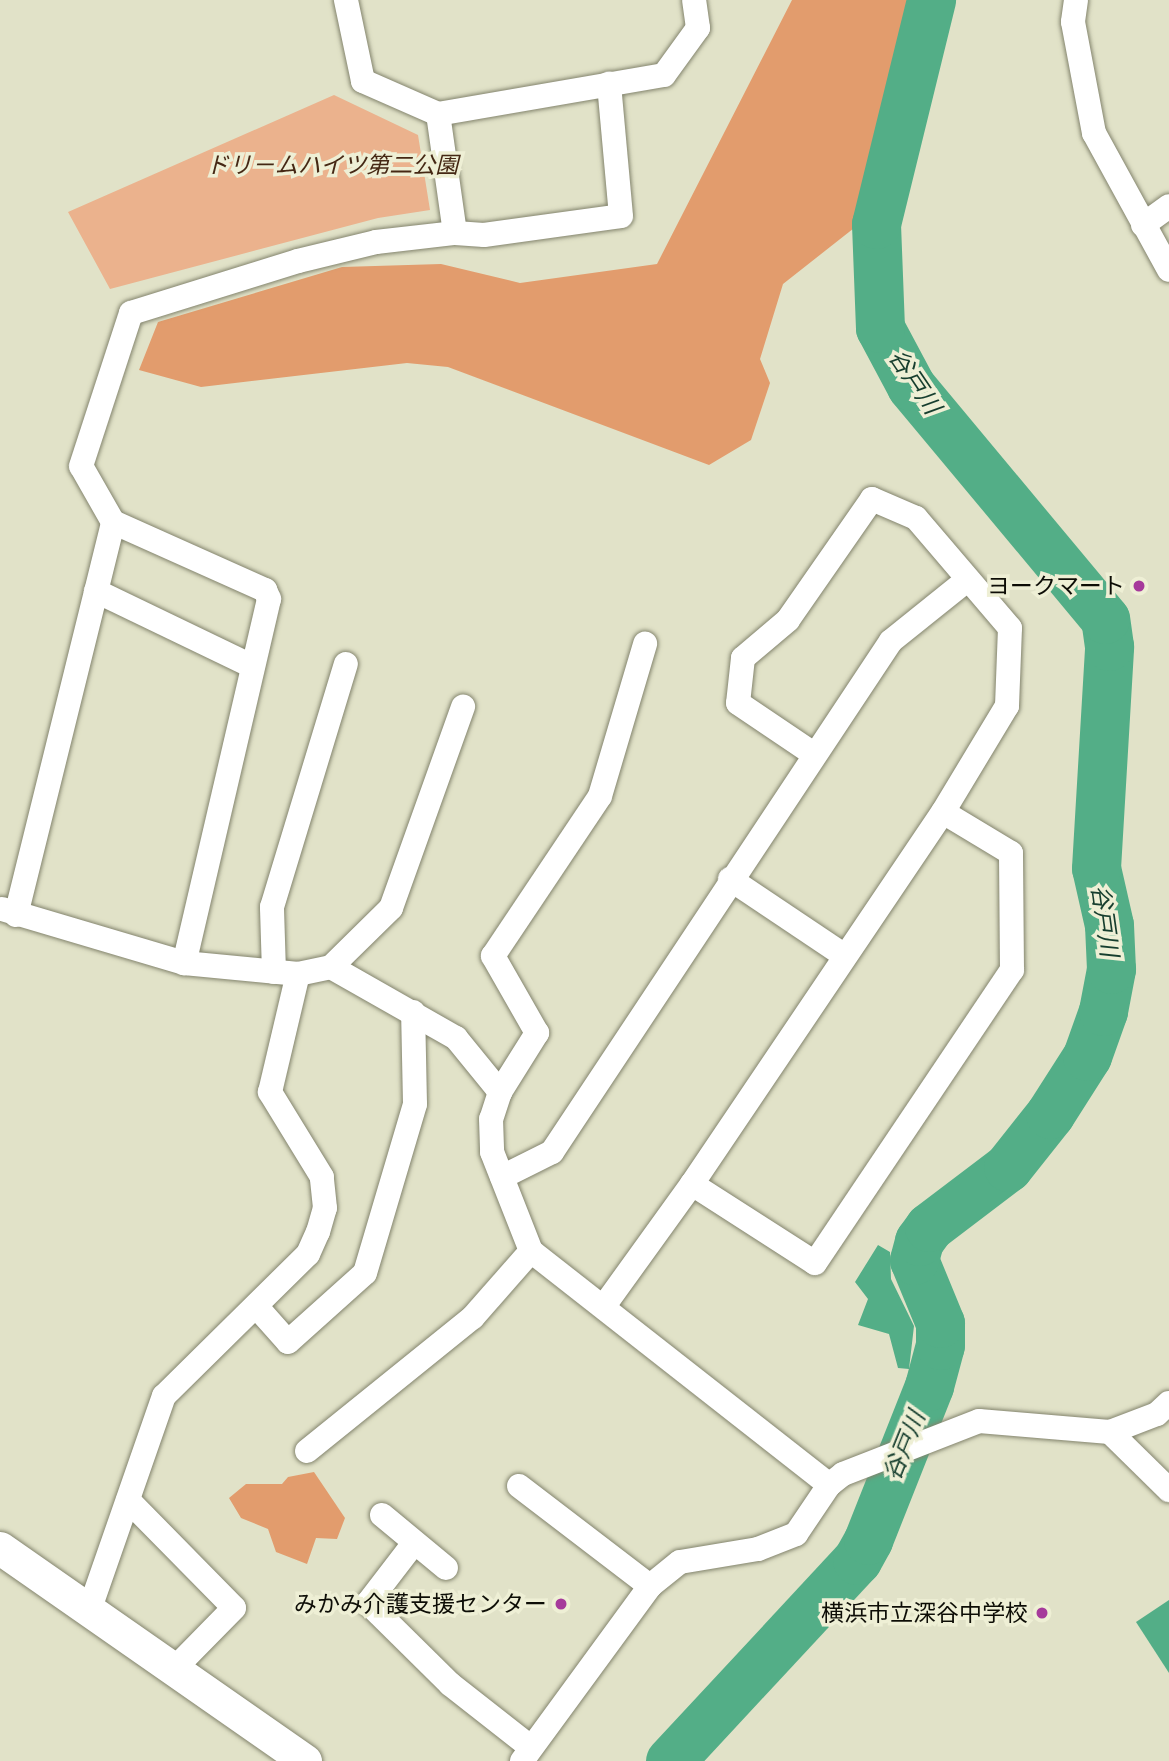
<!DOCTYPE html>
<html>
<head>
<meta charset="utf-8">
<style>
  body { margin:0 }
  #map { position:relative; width:1169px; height:1761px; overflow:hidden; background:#e1e2c8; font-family:Bitter,"Noto Sans JP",serif }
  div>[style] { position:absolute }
  .green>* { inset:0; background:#ebb28d }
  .forest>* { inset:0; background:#e29c6d }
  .water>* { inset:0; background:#53ae87 }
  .river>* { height:49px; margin:-24.5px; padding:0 24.5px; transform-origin:24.5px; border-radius:24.5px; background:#53ae87 }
  .roads { filter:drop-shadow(0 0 2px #83846d) drop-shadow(0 0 2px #83846d) }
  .street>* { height:24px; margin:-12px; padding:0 12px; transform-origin:12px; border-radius:12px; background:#fff }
  .secondary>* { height:33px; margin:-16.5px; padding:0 16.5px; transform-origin:16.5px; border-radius:16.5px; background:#fff }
  .dots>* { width:19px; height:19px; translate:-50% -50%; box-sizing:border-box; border:4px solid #eeefd5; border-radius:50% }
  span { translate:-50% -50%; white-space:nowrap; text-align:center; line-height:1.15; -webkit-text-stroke:7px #eeefd5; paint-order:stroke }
  .park-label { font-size:23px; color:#452814; font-style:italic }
  .poi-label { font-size:23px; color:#0d0d06 }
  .right { translate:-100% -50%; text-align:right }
  .water-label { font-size:24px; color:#163e2e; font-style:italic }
</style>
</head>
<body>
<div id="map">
  <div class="green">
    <i style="clip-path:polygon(334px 95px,418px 135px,430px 210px,378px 218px,110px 289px,68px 212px)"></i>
  </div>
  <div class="forest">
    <i style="clip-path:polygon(792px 0,919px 0,863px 221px,783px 284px,760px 359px,770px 383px,751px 440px,709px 465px,448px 367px,407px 363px,201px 387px,139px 370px,158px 322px,342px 267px,441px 264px,520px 283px,657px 264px)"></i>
    <i style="clip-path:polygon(314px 1472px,345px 1518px,337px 1539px,316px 1538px,307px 1564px,276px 1552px,268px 1529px,241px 1518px,229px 1498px,246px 1484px,282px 1484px,288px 1477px)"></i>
  </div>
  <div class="water">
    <i style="clip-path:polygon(878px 1245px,890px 1252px,891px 1279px,914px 1326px,909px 1369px,898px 1368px,889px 1334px,858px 1325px,868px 1299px,855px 1282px)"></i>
    <i style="clip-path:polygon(1169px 1600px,1169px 1673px,1136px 1622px)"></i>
  </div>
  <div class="river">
    <i style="left:670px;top:1761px;width:275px;rotate:-47.1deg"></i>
    <i style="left:857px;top:1560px;width:23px;rotate:-61deg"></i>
    <i style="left:868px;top:1540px;width:166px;rotate:-68.4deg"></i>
    <i style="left:929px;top:1386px;width:42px;rotate:-75deg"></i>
    <i style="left:940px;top:1345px;width:22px;rotate:-90deg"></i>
    <i style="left:940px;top:1323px;width:68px;rotate:-112.4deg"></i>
    <i style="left:914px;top:1260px;width:20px;rotate:-75deg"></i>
    <i style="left:919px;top:1241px;width:17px;rotate:-54deg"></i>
    <i style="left:929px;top:1227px;width:99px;rotate:-37.2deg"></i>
    <i style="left:1008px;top:1167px;width:68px;rotate:-51.6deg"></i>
    <i style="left:1050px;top:1114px;width:69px;rotate:-57.5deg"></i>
    <i style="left:1087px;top:1056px;width:48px;rotate:-70.4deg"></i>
    <i style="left:1103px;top:1011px;width:43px;rotate:-79.2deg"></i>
    <i style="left:1111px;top:969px;width:44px;rotate:-92.6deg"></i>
    <i style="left:1109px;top:925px;width:58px;rotate:-102.8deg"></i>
    <i style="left:1096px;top:868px;width:222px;rotate:-86.6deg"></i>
    <i style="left:1109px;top:646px;width:27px;rotate:-98deg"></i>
    <i style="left:1105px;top:619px;width:303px;rotate:-129.8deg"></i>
    <i style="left:911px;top:386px;width:66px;rotate:-118.1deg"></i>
    <i style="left:880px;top:328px;width:104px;rotate:-92.2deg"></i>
    <i style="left:876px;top:224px;width:231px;rotate:-76.2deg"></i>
  </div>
  <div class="roads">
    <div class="street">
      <i style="left:1076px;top:0;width:22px;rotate:98deg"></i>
      <i style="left:1073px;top:22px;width:113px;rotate:79.3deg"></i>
      <i style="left:1094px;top:133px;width:156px;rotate:61.3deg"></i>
      <i style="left:438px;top:114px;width:229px;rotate:-9.8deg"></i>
      <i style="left:664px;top:75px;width:58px;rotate:-54.1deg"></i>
      <i style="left:698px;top:28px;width:28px;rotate:-98deg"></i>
      <i style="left:1143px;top:225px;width:32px;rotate:-36deg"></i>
      <i style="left:455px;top:233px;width:29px;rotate:4deg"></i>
      <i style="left:484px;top:235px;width:138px;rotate:-7.9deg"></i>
      <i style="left:621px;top:216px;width:133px;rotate:-95.2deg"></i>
      <i style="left:113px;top:522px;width:167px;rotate:24.1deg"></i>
      <i style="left:265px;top:590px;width:10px;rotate:66deg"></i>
      <i style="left:269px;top:599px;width:374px;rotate:103.1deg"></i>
      <i style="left:96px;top:591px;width:173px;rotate:25.7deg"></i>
      <i style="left:730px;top:879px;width:138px;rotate:33.8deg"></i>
      <i style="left:2px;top:909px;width:190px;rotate:16.5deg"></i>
      <i style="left:184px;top:963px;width:115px;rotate:5.5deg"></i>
      <i style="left:298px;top:974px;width:34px;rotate:-12deg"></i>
      <i style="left:331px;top:967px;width:144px;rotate:29.6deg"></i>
      <i style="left:456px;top:1038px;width:70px;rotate:50.8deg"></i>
      <i style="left:500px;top:1092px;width:28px;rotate:108deg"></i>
      <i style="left:491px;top:1119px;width:33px;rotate:88deg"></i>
      <i style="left:492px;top:1152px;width:106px;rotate:68.5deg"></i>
      <i style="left:531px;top:1251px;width:379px;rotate:38.1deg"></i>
      <i style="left:16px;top:915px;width:405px;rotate:-76.1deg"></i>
      <i style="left:113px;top:522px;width:64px;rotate:-119.7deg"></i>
      <i style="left:81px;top:466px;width:161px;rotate:-71.9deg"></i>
      <i style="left:131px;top:313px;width:175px;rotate:-17.3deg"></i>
      <i style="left:298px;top:261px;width:80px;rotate:-13.7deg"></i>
      <i style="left:376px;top:242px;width:80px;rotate:-6.5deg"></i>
      <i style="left:455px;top:233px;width:120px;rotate:-98.1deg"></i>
      <i style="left:438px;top:114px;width:82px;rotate:-156.3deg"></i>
      <i style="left:363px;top:81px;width:83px;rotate:-101.9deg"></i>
      <i style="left:331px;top:967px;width:84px;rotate:-44.5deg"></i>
      <i style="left:391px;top:908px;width:214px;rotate:-70.3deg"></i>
      <i style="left:274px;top:972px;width:65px;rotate:-91.8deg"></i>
      <i style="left:272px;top:907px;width:254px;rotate:-73.1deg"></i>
      <i style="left:500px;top:1092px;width:70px;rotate:-57.9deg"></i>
      <i style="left:537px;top:1033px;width:89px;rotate:-119.7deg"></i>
      <i style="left:493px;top:956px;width:192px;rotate:-56.2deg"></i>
      <i style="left:600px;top:796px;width:159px;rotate:-73.5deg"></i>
      <i style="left:502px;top:1177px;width:56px;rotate:-26.6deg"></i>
      <i style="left:552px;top:1152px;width:613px;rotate:-56.44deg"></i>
      <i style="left:891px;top:641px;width:96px;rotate:-38.7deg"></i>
      <i style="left:692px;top:1184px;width:146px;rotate:32.7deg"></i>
      <i style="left:815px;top:1263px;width:353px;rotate:-56.1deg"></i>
      <i style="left:1012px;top:970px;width:117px;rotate:-90.5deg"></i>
      <i style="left:1011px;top:853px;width:79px;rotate:-148.9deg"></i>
      <i style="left:256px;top:1306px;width:48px;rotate:48.4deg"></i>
      <i style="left:288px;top:1342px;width:103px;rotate:-41.9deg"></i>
      <i style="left:365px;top:1273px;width:176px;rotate:-73.5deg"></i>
      <i style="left:415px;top:1104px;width:92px;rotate:-91.2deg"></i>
      <i style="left:604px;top:1306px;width:150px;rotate:-54.2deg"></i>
      <i style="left:692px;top:1184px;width:449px;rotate:-56deg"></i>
      <i style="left:943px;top:812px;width:124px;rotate:-58.9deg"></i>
      <i style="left:1007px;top:706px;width:78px;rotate:-87.8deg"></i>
      <i style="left:1010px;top:628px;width:145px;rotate:-130.5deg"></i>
      <i style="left:916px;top:518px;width:48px;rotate:-156.6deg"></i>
      <i style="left:872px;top:499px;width:147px;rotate:124.8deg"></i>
      <i style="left:788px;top:620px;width:59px;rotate:139.8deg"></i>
      <i style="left:743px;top:658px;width:45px;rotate:96.3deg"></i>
      <i style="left:738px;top:703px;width:89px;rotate:34deg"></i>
      <i style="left:1110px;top:1432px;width:83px;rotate:44.5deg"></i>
      <i style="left:307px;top:1451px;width:213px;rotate:-38.9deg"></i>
      <i style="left:473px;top:1317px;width:88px;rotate:-48.7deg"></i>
      <i style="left:519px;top:1486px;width:165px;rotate:37.4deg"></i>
      <i style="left:128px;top:1500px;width:151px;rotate:45.5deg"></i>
      <i style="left:234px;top:1608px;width:87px;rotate:134.5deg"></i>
      <i style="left:382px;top:1515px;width:83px;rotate:39.6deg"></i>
      <i style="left:414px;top:1543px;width:76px;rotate:127.5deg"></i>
      <i style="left:368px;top:1603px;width:115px;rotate:44.6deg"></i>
      <i style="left:450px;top:1684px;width:100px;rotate:38.1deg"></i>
      <i style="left:89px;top:1611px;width:228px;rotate:-70.8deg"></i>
      <i style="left:164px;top:1396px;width:202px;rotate:-44.6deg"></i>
      <i style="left:308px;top:1254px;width:24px;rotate:-66deg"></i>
      <i style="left:318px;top:1232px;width:25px;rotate:-74deg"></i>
      <i style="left:325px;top:1208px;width:31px;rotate:-96deg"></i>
      <i style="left:322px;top:1177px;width:100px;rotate:-121.5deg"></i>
      <i style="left:270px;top:1092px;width:121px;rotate:-76.7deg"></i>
      <i style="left:522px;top:1761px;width:217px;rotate:-53.8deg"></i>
      <i style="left:650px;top:1586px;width:38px;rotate:-39deg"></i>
      <i style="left:680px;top:1562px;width:79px;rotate:-9.5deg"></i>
      <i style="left:758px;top:1549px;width:41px;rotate:-21.5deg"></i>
      <i style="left:796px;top:1534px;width:59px;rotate:-56deg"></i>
      <i style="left:829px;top:1485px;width:18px;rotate:-38deg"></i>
      <i style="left:843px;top:1474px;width:146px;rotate:-21.3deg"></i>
      <i style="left:979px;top:1421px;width:131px;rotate:4.8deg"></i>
      <i style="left:1110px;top:1432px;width:50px;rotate:-21deg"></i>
      <i style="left:1157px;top:1414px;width:16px;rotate:-43deg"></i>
    </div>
    <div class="secondary">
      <i style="left:0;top:1548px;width:372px;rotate:34.9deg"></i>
    </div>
  </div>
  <div class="dots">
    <i style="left:1139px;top:586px;background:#a63a9b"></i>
    <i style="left:561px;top:1604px;background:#a63a9b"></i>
    <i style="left:1042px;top:1613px;background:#a63a9b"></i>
  </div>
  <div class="park-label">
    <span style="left:332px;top:165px">ドリ－ムハイツ第二公園</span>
  </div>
  <div class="poi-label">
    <span class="right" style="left:1125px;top:586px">ヨークマート</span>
    <span class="right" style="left:547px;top:1604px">みかみ介護支援センター</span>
    <span class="right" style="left:1028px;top:1613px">横浜市立深谷中学校</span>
  </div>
  <div class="water-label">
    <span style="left:914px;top:382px;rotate:56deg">谷戸川</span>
    <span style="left:1104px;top:921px;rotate:82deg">谷戸川</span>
    <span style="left:905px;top:1446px;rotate:-68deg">谷戸川</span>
  </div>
</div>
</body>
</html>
